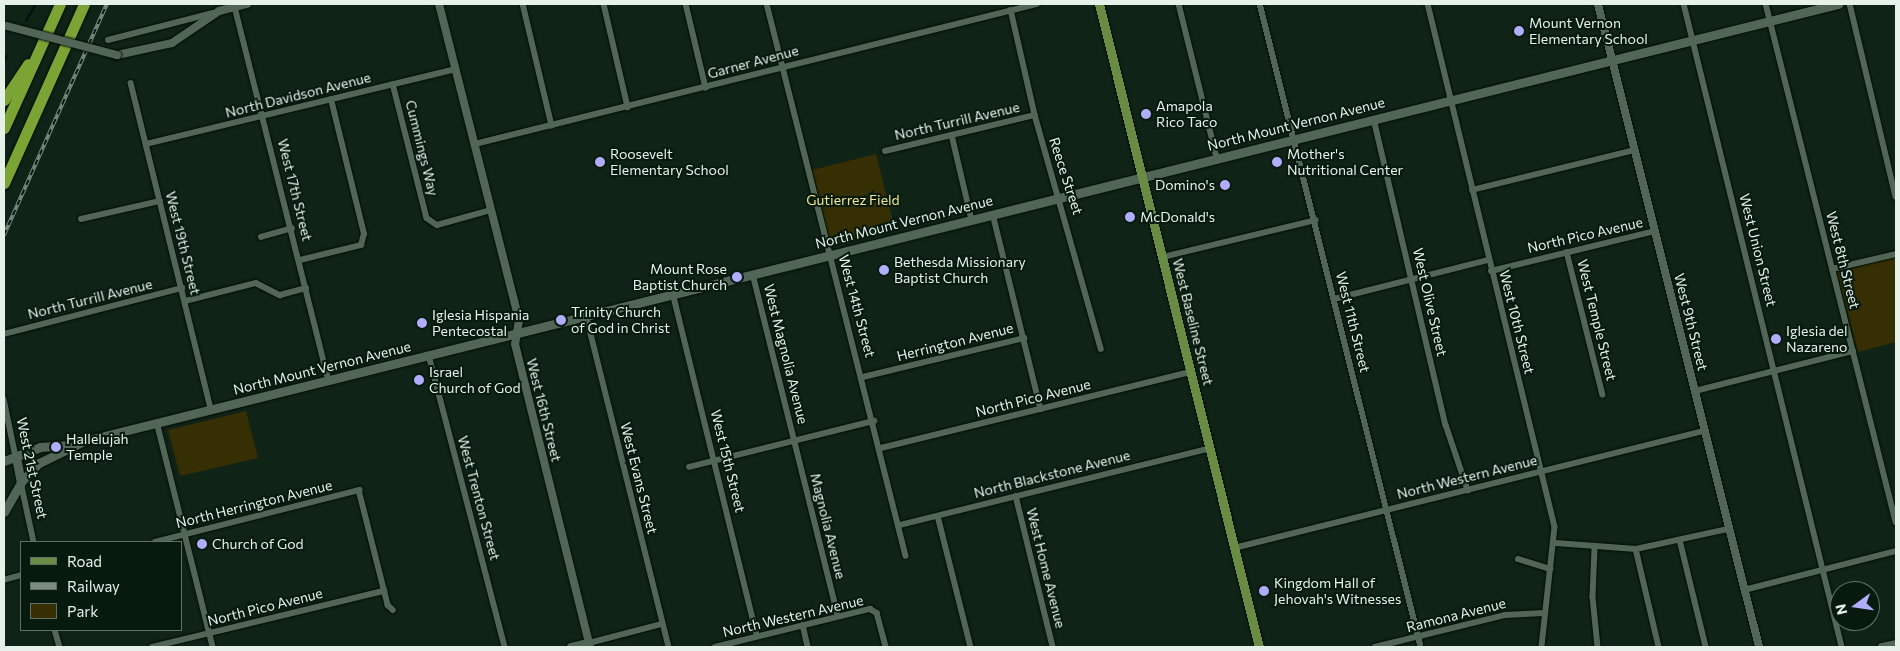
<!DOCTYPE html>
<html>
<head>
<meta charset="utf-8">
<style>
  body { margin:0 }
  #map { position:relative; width:1900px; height:651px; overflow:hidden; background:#102317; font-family:Commissioner,sans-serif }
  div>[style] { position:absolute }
  .green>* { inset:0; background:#352f03 }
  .stream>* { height:2px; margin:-1px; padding:0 1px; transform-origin:1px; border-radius:1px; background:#000f12 }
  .roads { filter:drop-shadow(0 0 1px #000c03) drop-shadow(0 0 1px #000c03) }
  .minor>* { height:5.5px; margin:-2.75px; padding:0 2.75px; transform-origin:2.75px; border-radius:2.75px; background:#516657 }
  .tertiary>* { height:8px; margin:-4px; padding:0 4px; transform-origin:4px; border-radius:4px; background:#516657 }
  .secondary>* { height:9px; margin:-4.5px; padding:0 4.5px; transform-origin:4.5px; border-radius:4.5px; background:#516657 }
  .primary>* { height:9px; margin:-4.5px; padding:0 4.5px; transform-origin:4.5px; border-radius:4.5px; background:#6a8b43 }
  .motorway>* { height:11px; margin:-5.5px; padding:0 5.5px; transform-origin:5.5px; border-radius:5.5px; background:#7ba435 }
  .rail>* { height:4px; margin-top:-2px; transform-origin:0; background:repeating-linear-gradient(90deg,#071a0e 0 5.5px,#7c8c81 0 11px); box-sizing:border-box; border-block:1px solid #7c8c81 }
  .bridges { filter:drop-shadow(0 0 1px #000c03) drop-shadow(0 0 1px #000c03) }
  .tertiary-bridge>* { height:8px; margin:-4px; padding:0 4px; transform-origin:4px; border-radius:4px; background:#516657 }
  .dots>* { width:14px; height:14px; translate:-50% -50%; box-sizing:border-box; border:2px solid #071a0e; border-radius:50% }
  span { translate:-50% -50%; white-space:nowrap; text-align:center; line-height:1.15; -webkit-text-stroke:4px #071a0e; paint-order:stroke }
  .poi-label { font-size:14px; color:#e6f2e9 }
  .left { translate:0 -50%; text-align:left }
  .right { translate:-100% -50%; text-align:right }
  .street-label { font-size:14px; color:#e6f2e9 }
  .park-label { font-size:14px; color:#f1e590 }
  .frame { position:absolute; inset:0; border:5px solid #e6f2e9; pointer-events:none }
  .legend { position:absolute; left:20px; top:541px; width:162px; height:90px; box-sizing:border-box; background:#071a0e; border:1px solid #607066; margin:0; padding:6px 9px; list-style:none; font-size:15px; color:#e6f2e9 }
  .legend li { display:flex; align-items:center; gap:10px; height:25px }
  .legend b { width:25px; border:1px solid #607066 }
  .north { position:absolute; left:1830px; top:581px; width:50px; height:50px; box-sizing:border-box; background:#071a0e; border:1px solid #607066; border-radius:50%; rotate:256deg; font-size:14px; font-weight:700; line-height:20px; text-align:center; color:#e6f2e9 }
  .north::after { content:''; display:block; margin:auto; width:18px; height:22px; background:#b1adfa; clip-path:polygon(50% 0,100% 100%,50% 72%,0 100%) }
</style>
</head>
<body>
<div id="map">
  <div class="green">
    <i style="clip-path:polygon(876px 154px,895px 230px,831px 245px,812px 170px)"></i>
    <i style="clip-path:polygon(1896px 257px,1896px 342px,1858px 352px,1837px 272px)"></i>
    <i style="clip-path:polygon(246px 411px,258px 458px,180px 476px,168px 430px)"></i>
  </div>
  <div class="stream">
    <i style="left:26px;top:21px;width:20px;rotate:-60deg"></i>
    <i style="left:4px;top:61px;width:6px;rotate:-59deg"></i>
  </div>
  <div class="roads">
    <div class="minor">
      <i style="left:523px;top:4px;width:125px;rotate:76.6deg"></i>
      <i style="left:604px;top:4px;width:106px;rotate:76.9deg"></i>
      <i style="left:686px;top:4px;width:86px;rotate:76.6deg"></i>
      <i style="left:767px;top:4px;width:569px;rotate:75.87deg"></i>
      <i style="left:1179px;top:4px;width:159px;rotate:76.1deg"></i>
      <i style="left:1260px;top:4px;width:663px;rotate:75.94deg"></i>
      <i style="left:1428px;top:4px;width:538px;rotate:76.35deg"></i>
      <i style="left:1555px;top:527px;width:121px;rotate:96.2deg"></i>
      <i style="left:1684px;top:4px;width:662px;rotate:76.19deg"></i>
      <i style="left:1766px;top:4px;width:534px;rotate:75.91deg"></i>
      <i style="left:1850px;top:4px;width:198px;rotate:76.6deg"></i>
      <i style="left:235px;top:7px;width:385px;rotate:75.9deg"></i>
      <i style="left:1011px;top:10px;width:108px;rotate:77.1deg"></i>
      <i style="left:1035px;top:115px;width:243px;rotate:74.2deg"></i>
      <i style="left:108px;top:40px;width:108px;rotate:-14.4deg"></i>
      <i style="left:131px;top:83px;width:336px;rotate:76.2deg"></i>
      <i style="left:393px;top:84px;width:138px;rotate:75.8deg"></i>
      <i style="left:427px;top:218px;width:12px;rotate:35deg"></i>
      <i style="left:437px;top:225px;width:56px;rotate:-15.5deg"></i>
      <i style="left:1374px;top:119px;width:314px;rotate:76.8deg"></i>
      <i style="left:1446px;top:425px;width:69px;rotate:71.3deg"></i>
      <i style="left:952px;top:135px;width:87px;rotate:76.8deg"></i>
      <i style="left:146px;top:144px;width:319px;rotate:-13.6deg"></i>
      <i style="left:475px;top:144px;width:579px;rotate:-13.99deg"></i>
      <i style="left:885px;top:151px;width:154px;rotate:-13.5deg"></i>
      <i style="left:1472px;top:190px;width:168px;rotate:-13.8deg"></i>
      <i style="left:993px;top:214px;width:201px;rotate:76.2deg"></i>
      <i style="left:81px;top:219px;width:81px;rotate:-12.8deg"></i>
      <i style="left:261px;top:237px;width:32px;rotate:-16deg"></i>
      <i style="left:1567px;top:252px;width:147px;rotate:75.9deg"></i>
      <i style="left:1163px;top:257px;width:157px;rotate:-13.6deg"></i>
      <i style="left:300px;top:260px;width:63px;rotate:-13.8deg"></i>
      <i style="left:361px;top:245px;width:11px;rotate:-75deg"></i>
      <i style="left:364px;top:234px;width:138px;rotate:-103.8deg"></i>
      <i style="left:1832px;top:269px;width:66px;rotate:-13.2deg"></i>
      <i style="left:1491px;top:271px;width:169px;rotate:-13.7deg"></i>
      <i style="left:753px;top:274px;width:352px;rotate:76deg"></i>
      <i style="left:673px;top:293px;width:353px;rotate:76.2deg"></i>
      <i style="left:1334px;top:299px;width:159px;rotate:-14.2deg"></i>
      <i style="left:185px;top:301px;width:73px;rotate:-14.2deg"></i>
      <i style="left:256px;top:283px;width:27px;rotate:27deg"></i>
      <i style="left:280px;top:295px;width:27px;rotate:-15deg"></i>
      <i style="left:586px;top:314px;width:343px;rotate:76deg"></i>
      <i style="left:4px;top:334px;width:184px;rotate:-14.5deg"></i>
      <i style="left:429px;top:355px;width:302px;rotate:75.4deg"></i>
      <i style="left:863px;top:377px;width:166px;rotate:-13.6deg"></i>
      <i style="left:1695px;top:391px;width:163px;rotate:-14.2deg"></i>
      <i style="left:4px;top:399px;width:59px;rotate:78.3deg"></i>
      <i style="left:157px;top:422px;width:232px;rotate:76deg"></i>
      <i style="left:881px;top:448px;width:319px;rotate:-13.8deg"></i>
      <i style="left:689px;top:467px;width:191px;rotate:-14deg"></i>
      <i style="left:21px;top:482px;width:61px;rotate:77.8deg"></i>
      <i style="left:1016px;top:496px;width:155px;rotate:76.2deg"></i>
      <i style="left:938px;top:516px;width:135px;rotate:75.9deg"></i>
      <i style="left:900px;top:525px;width:319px;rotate:-13.9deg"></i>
      <i style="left:1680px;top:540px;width:110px;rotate:76.3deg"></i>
      <i style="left:155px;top:542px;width:211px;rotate:-14.3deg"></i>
      <i style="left:359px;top:490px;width:119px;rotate:75.8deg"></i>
      <i style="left:388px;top:605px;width:7px;rotate:45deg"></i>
      <i style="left:1556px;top:543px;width:80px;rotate:4.3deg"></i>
      <i style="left:1636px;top:549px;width:94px;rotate:-12.3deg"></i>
      <i style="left:1234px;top:548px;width:485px;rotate:-14deg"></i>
      <i style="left:1595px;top:549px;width:48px;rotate:92.4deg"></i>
      <i style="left:1593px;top:597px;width:50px;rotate:84.3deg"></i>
      <i style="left:1636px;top:549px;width:101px;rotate:76.8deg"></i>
      <i style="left:1518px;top:559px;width:34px;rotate:17deg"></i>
      <i style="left:4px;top:580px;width:18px;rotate:-16deg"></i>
      <i style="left:1744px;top:590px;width:157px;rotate:-14.4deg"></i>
      <i style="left:803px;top:625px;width:23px;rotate:77deg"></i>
      <i style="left:55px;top:630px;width:18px;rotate:74deg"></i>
      <i style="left:589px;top:643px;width:75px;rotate:-14.6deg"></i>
      <i style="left:152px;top:647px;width:239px;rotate:-13.6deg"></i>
      <i style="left:715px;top:647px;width:160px;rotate:-13.8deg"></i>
      <i style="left:870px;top:609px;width:8px;rotate:30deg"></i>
      <i style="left:877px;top:613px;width:35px;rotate:75deg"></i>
      <i style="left:1375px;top:647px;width:134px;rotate:-13.8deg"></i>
      <i style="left:1505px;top:615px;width:38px;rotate:-3deg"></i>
    </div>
    <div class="tertiary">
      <i style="left:439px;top:4px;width:326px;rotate:75.8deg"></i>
      <i style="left:519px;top:320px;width:24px;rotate:99deg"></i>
      <i style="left:515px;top:344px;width:312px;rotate:76.1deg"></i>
      <i style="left:1598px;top:4px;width:663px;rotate:75.94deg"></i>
      <i style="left:117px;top:55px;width:56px;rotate:-12.3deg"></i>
      <i style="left:172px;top:43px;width:57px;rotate:-34.2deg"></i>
      <i style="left:219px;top:11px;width:29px;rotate:-14deg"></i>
      <i style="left:571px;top:647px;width:18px;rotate:-13deg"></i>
      <i style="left:1882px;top:647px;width:14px;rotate:-12deg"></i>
    </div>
    <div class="secondary">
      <i style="left:16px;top:457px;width:25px;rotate:79deg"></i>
      <i style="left:4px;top:461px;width:39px;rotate:-21deg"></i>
      <i style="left:40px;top:447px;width:26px;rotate:-4deg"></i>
      <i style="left:4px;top:512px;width:34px;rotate:-60deg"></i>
      <i style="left:21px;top:482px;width:26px;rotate:-47deg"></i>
      <i style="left:39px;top:463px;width:50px;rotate:-26.1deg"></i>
      <i style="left:84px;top:441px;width:1808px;rotate:-13.99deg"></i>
    </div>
    <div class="primary">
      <i style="left:1099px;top:4px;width:663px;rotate:76.03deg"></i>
    </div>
    <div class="motorway">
      <i style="left:4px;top:100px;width:43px;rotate:-56.3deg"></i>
      <i style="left:4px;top:128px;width:136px;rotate:-65.7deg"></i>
      <i style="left:4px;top:183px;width:196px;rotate:-65.9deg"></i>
    </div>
  </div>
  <div class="rail">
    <i style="left:4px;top:235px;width:253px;rotate:-66deg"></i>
  </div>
  <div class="bridges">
    <div class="tertiary-bridge">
      <i style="left:7px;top:26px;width:114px;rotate:14.8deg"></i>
    </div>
  </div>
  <div class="dots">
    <i style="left:1519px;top:31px;background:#b1adfa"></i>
    <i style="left:1146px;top:114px;background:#b1adfa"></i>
    <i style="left:600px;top:162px;background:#b1adfa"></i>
    <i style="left:1277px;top:162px;background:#b1adfa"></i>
    <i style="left:1225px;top:185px;background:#b1adfa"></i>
    <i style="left:1130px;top:217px;background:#b1adfa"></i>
    <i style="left:884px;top:270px;background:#b1adfa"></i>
    <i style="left:737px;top:277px;background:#b1adfa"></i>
    <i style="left:561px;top:320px;background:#b1adfa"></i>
    <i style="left:422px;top:323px;background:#b1adfa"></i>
    <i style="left:1776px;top:339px;background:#b1adfa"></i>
    <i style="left:419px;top:380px;background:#b1adfa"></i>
    <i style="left:56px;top:447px;background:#b1adfa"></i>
    <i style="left:202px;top:544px;background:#b1adfa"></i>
    <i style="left:1264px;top:591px;background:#b1adfa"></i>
  </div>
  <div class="poi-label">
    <span class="left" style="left:1529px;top:31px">Mount Vernon<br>Elementary School</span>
    <span class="left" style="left:1156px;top:114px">Amapola<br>Rico Taco</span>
    <span class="left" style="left:610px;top:162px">Roosevelt<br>Elementary School</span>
    <span class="left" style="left:1287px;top:162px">Mother's<br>Nutritional Center</span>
    <span class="right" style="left:1215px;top:185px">Domino's</span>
    <span class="left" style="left:1140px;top:217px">McDonald's</span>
    <span class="left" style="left:894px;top:270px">Bethesda Missionary<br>Baptist Church</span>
    <span class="right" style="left:727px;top:277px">Mount Rose<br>Baptist Church</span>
    <span class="left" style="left:571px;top:320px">Trinity Church<br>of God in Christ</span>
    <span class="left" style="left:432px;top:323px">Iglesia Hispania<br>Pentecostal</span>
    <span class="left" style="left:1786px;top:339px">Iglesia del<br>Nazareno</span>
    <span class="left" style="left:429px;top:380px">Israel<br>Church of God</span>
    <span class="left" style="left:66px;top:447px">Hallelujah<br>Temple</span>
    <span class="left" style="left:212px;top:544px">Church of God</span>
    <span class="left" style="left:1274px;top:591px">Kingdom Hall of<br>Jehovah's Witnesses</span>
  </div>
  <div class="street-label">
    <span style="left:753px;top:62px;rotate:-15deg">Garner Avenue</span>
    <span style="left:298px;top:95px;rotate:-14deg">North Davidson Avenue</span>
    <span style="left:957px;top:121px;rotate:-13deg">North Turrill Avenue</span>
    <span style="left:1296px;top:124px;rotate:-14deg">North Mount Vernon Avenue</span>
    <span style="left:422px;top:148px;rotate:76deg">Cummings Way</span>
    <span style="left:1066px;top:176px;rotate:72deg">Reece Street</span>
    <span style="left:295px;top:190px;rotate:76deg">West 17th Street</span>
    <span style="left:904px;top:222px;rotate:-14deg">North Mount Vernon Avenue</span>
    <span style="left:1585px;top:235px;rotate:-13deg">North Pico Avenue</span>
    <span style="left:183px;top:243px;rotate:76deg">West 19th Street</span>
    <span style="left:1758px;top:250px;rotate:76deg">West Union Street</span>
    <span style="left:1843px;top:260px;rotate:76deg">West 8th Street</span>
    <span style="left:90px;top:299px;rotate:-14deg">North Turrill Avenue</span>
    <span style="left:1430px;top:302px;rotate:77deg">West Olive Street</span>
    <span style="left:857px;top:306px;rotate:75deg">West 14th Street</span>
    <span style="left:1597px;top:320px;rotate:76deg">West Temple Street</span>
    <span style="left:1193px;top:322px;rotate:76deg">West Baseline Street</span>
    <span style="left:1353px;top:322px;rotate:76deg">West 11th Street</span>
    <span style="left:1517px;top:322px;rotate:76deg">West 10th Street</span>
    <span style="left:1691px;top:322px;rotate:76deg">West 9th Street</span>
    <span style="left:955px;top:342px;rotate:-14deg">Herrington Avenue</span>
    <span style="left:786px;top:354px;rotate:76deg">West Magnolia Avenue</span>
    <span style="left:322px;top:368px;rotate:-14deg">North Mount Vernon Avenue</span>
    <span style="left:1033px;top:398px;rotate:-14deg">North Pico Avenue</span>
    <span style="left:544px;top:410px;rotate:76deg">West 16th Street</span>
    <span style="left:728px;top:461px;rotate:76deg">West 15th Street</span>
    <span style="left:32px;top:468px;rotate:78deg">West 21st Street</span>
    <span style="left:1052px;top:474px;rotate:-14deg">North Blackstone Avenue</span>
    <span style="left:1467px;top:477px;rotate:-14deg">North Western Avenue</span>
    <span style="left:639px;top:478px;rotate:76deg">West Evans Street</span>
    <span style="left:479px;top:498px;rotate:75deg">West Trenton Street</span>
    <span style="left:254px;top:504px;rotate:-14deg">North Herrington Avenue</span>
    <span style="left:828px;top:526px;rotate:76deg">Magnolia Avenue</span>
    <span style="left:1046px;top:568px;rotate:76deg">West Home Avenue</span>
    <span style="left:265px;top:607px;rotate:-14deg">North Pico Avenue</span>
    <span style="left:1456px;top:615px;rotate:-14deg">Ramona Avenue</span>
    <span style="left:793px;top:616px;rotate:-13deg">North Western Avenue</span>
  </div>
  <div class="park-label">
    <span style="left:853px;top:200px">Gutierrez Field</span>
  </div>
  <div class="frame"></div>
  <ul class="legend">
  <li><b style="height:6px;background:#6a8b43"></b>Road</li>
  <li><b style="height:6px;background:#7c8c81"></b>Railway</li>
  <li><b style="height:14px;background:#352f03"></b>Park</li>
  </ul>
  <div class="north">N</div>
</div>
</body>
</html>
